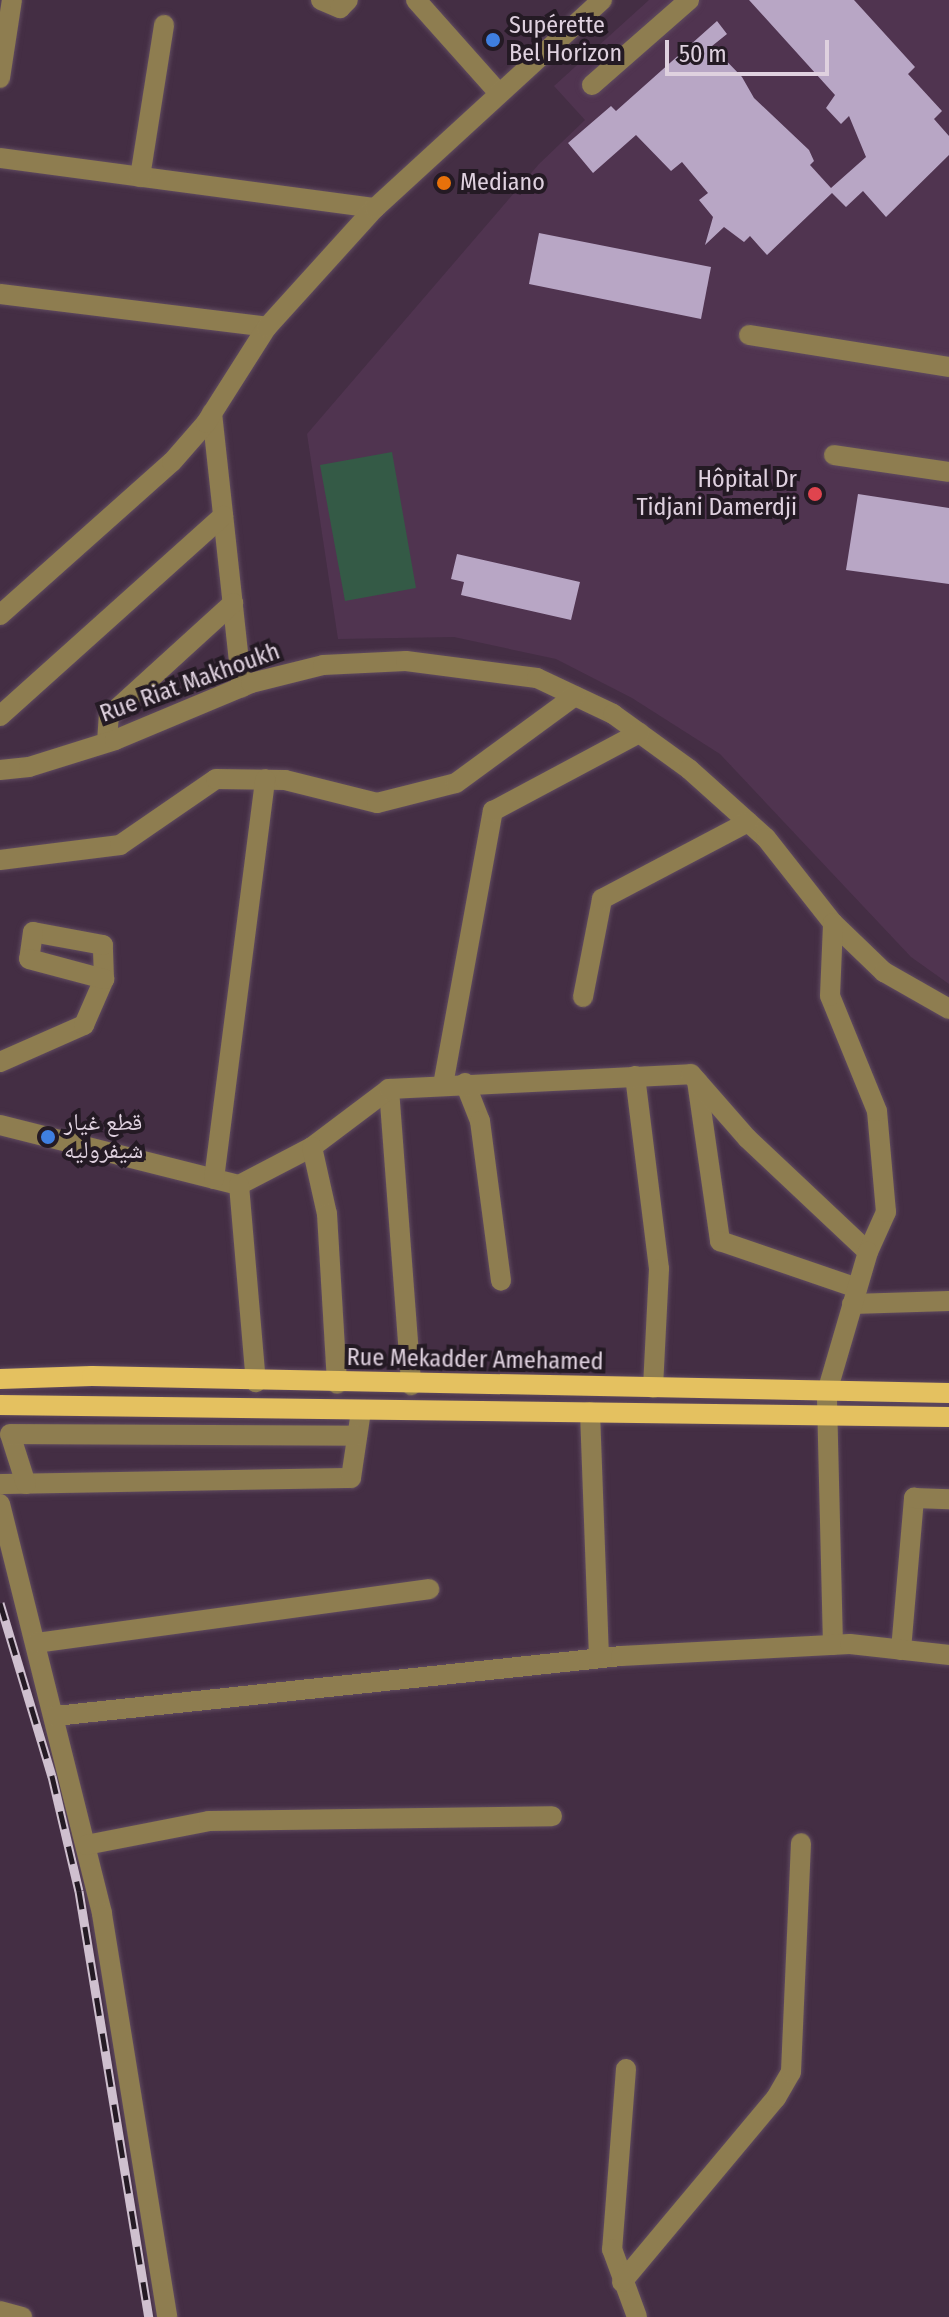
<!DOCTYPE html>
<html>
<head>
<meta charset="utf-8">
<style>
  body { margin:0 }
  #map { position:relative; width:949px; height:2317px; overflow:hidden; background:#442e44; font-family:"Fira Sans Condensed","Noto Naskh Arabic",sans-serif }
  div>[style] { position:absolute }
  .built>* { inset:0; background:#503450 }
  .green>* { inset:0; background:#345a46 }
  .building>* { inset:0; background:#b8a6c5 }
  .roads { filter:drop-shadow(0 0 2px #604b60) drop-shadow(0 0 2px #604b60) }
  .minor>* { height:20px; margin:-10px; padding:0 10px; transform-origin:10px; border-radius:10px; background:#8e7d50 }
  .major>* { height:20px; margin:-10px; padding:0 10px; transform-origin:10px; border-radius:10px; background:#e4c160 }
  .rail>* { height:9px; margin-top:-4.5px; transform-origin:0; background:repeating-linear-gradient(90deg,#241a24 0 18px,#cfc0cf 0 36px); box-sizing:border-box; border-block:2px solid #cfc0cf }
  .dots>* { width:22px; height:22px; translate:-50% -50%; box-sizing:border-box; border:4px solid #241a24; border-radius:50% }
  span { translate:-50% -50%; white-space:nowrap; text-align:center; line-height:1.15; -webkit-text-stroke:8px #241a24; paint-order:stroke }
  .poi-label { font-size:24px; color:#dfd1df }
  .left { translate:0 -50%; text-align:left }
  .right { translate:-100% -50%; text-align:right }
  .street-label { font-size:24px; color:#dfd1df }
  .scale { position:absolute; left:665px; top:40px; width:164px; height:36px; box-sizing:border-box; border:4px solid #dfd1df; border-top:0; padding-left:10px; font-size:24px; line-height:28px; white-space:nowrap; color:#dfd1df; -webkit-text-stroke:6px #241a24; paint-order:stroke }
</style>
</head>
<body>
<div id="map">
  <div class="built">
    <i style="clip-path:polygon(649px 0,949px 0,949px 984px,911px 957px,720px 754px,632px 698px,556px 659px,454px 637px,338px 639px,307px 434px,539px 164px,585px 120px,554px 86px)"></i>
  </div>
  <div class="green">
    <i style="clip-path:polygon(392px 452px,416px 588px,345px 601px,320px 465px)"></i>
  </div>
  <div class="building">
    <i style="clip-path:polygon(749px 0,854px 0,915px 67px,908px 74px,942px 111px,934px 119px,949px 136px,949px 155px,886px 217px,863px 191px,846px 207px,832px 193px,767px 255px,750px 236px,744px 242px,724px 227px,705px 245px,713px 217px,699px 200px,708px 193px,682px 162px,671px 171px,636px 135px,593px 173px,568px 143px,611px 106px,616px 111px,717px 21px,727px 34px,712px 46px,742px 77px,754px 98px,809px 150px,814px 161px,810px 165px,831px 188px,866px 157px,849px 116px,841px 124px,826px 108px,835px 95px)"></i>
    <i style="clip-path:polygon(539px 233px,711px 267px,701px 319px,529px 284px)"></i>
    <i style="clip-path:polygon(858px 494px,949px 508px,949px 584px,846px 570px)"></i>
    <i style="clip-path:polygon(457px 554px,580px 582px,571px 620px,461px 595px,464px 582px,451px 579px)"></i>
  </div>
  <div class="roads">
    <div class="minor">
      <i style="left:321px;top:0;width:21px;rotate:23deg"></i>
      <i style="left:340px;top:8px;width:11px;rotate:-45deg"></i>
      <i style="left:416px;top:0;width:123px;rotate:48.3deg"></i>
      <i style="left:0;top:78px;width:79px;rotate:-81.3deg"></i>
      <i style="left:592px;top:85px;width:129px;rotate:-41.2deg"></i>
      <i style="left:0;top:158px;width:378px;rotate:7.6deg"></i>
      <i style="left:140px;top:177px;width:154px;rotate:-81deg"></i>
      <i style="left:0;top:294px;width:269px;rotate:7deg"></i>
      <i style="left:749px;top:335px;width:203px;rotate:9.1deg"></i>
      <i style="left:212px;top:413px;width:276px;rotate:83.8deg"></i>
      <i style="left:834px;top:455px;width:116px;rotate:8.4deg"></i>
      <i style="left:0;top:615px;width:230px;rotate:-41.7deg"></i>
      <i style="left:172px;top:462px;width:52px;rotate:-48.9deg"></i>
      <i style="left:206px;top:423px;width:114px;rotate:-57.6deg"></i>
      <i style="left:267px;top:327px;width:161px;rotate:-47.8deg"></i>
      <i style="left:375px;top:208px;width:308px;rotate:-42.5deg"></i>
      <i style="left:0;top:716px;width:300px;rotate:-41.9deg"></i>
      <i style="left:107px;top:742px;width:26px;rotate:-86deg"></i>
      <i style="left:109px;top:716px;width:168px;rotate:-42.3deg"></i>
      <i style="left:0;top:770px;width:29px;rotate:-6deg"></i>
      <i style="left:29px;top:767px;width:90px;rotate:-17.4deg"></i>
      <i style="left:115px;top:740px;width:147px;rotate:-22.7deg"></i>
      <i style="left:251px;top:683px;width:74px;rotate:-14deg"></i>
      <i style="left:323px;top:665px;width:83px;rotate:-2.8deg"></i>
      <i style="left:406px;top:661px;width:132px;rotate:7.4deg"></i>
      <i style="left:537px;top:678px;width:84px;rotate:25.3deg"></i>
      <i style="left:613px;top:714px;width:94px;rotate:35.9deg"></i>
      <i style="left:689px;top:769px;width:103px;rotate:41.9deg"></i>
      <i style="left:766px;top:838px;width:108px;rotate:51.8deg"></i>
      <i style="left:833px;top:923px;width:71px;rotate:43.9deg"></i>
      <i style="left:884px;top:972px;width:75px;rotate:29.6deg"></i>
      <i style="left:0;top:860px;width:121px;rotate:-7.1deg"></i>
      <i style="left:120px;top:845px;width:116px;rotate:-34.5deg"></i>
      <i style="left:216px;top:779px;width:69px;rotate:0.8deg"></i>
      <i style="left:285px;top:780px;width:95px;rotate:14deg"></i>
      <i style="left:377px;top:803px;width:81px;rotate:-14.2deg"></i>
      <i style="left:456px;top:783px;width:147px;rotate:-36.2deg"></i>
      <i style="left:583px;top:997px;width:100px;rotate:-79deg"></i>
      <i style="left:602px;top:899px;width:165px;rotate:-27.8deg"></i>
      <i style="left:0;top:1062px;width:92px;rotate:-23.8deg"></i>
      <i style="left:84px;top:1025px;width:50px;rotate:-66.5deg"></i>
      <i style="left:104px;top:979px;width:34px;rotate:-92deg"></i>
      <i style="left:103px;top:945px;width:71px;rotate:-169.5deg"></i>
      <i style="left:33px;top:932px;width:27px;rotate:98deg"></i>
      <i style="left:29px;top:959px;width:78px;rotate:14.9deg"></i>
      <i style="left:635px;top:1076px;width:194px;rotate:82.9deg"></i>
      <i style="left:659px;top:1269px;width:119px;rotate:92.9deg"></i>
      <i style="left:697px;top:1081px;width:162px;rotate:81.8deg"></i>
      <i style="left:720px;top:1241px;width:145px;rotate:18.9deg"></i>
      <i style="left:465px;top:1083px;width:41px;rotate:68.5deg"></i>
      <i style="left:480px;top:1121px;width:161px;rotate:82.5deg"></i>
      <i style="left:443px;top:1085px;width:279px;rotate:-79.7deg"></i>
      <i style="left:493px;top:811px;width:166px;rotate:-28.1deg"></i>
      <i style="left:389px;top:1089px;width:297px;rotate:85.7deg"></i>
      <i style="left:0;top:1125px;width:246px;rotate:14.1deg"></i>
      <i style="left:239px;top:1185px;width:82px;rotate:-27.5deg"></i>
      <i style="left:312px;top:1147px;width:96px;rotate:-37deg"></i>
      <i style="left:389px;top:1089px;width:302px;rotate:-2.8deg"></i>
      <i style="left:691px;top:1074px;width:85px;rotate:48.8deg"></i>
      <i style="left:747px;top:1138px;width:166px;rotate:43.3deg"></i>
      <i style="left:868px;top:1252px;width:44px;rotate:-65.8deg"></i>
      <i style="left:886px;top:1212px;width:101px;rotate:-95.1deg"></i>
      <i style="left:877px;top:1111px;width:124px;rotate:-112.2deg"></i>
      <i style="left:830px;top:996px;width:73px;rotate:-87.6deg"></i>
      <i style="left:312px;top:1147px;width:69px;rotate:77.4deg"></i>
      <i style="left:327px;top:1214px;width:170px;rotate:86.6deg"></i>
      <i style="left:214px;top:1179px;width:403px;rotate:-82.7deg"></i>
      <i style="left:239px;top:1185px;width:198px;rotate:85.1deg"></i>
      <i style="left:852px;top:1304px;width:97px;rotate:-1.8deg"></i>
      <i style="left:590px;top:1412px;width:246px;rotate:87.9deg"></i>
      <i style="left:0;top:1484px;width:351px;rotate:-1deg"></i>
      <i style="left:351px;top:1478px;width:68px;rotate:-81.5deg"></i>
      <i style="left:26px;top:1484px;width:52px;rotate:-107.7deg"></i>
      <i style="left:10px;top:1434px;width:347px;rotate:0.3deg"></i>
      <i style="left:0;top:1504px;width:422px;rotate:76deg"></i>
      <i style="left:102px;top:1914px;width:408px;rotate:80.8deg"></i>
      <i style="left:36px;top:1643px;width:397px;rotate:-7.8deg"></i>
      <i style="left:833px;top:1645px;width:253px;rotate:-91.4deg"></i>
      <i style="left:827px;top:1392px;width:146px;rotate:-73.7deg"></i>
      <i style="left:901px;top:1650px;width:153px;rotate:-85.1deg"></i>
      <i style="left:914px;top:1498px;width:35px;rotate:2deg"></i>
      <i style="left:55px;top:1716px;width:569px;rotate:-6.05deg"></i>
      <i style="left:621px;top:1656px;width:229px;rotate:-3deg"></i>
      <i style="left:850px;top:1644px;width:100px;rotate:6.3deg"></i>
      <i style="left:86px;top:1845px;width:125px;rotate:-11deg"></i>
      <i style="left:209px;top:1821px;width:343px;rotate:-0.8deg"></i>
      <i style="left:626px;top:2069px;width:181px;rotate:94.4deg"></i>
      <i style="left:612px;top:2249px;width:72px;rotate:69.8deg"></i>
      <i style="left:622px;top:2282px;width:240px;rotate:-50.1deg"></i>
      <i style="left:776px;top:2098px;width:30px;rotate:-60deg"></i>
      <i style="left:791px;top:2072px;width:229px;rotate:-87.5deg"></i>
      <i style="left:0;top:2311px;width:23px;rotate:15deg"></i>
    </div>
    <div class="major">
      <i style="left:0;top:1379px;width:92px;rotate:-1.9deg"></i>
      <i style="left:92px;top:1376px;width:857px;rotate:1.14deg"></i>
      <i style="left:0;top:1405px;width:949px;rotate:0.72deg"></i>
    </div>
  </div>
  <div class="rail">
    <i style="left:0;top:1603px;width:181px;rotate:73.3deg"></i>
    <i style="left:52px;top:1776px;width:118px;rotate:76.8deg"></i>
    <i style="left:79px;top:1891px;width:432px;rotate:80.7deg"></i>
  </div>
  <div class="dots">
    <i style="left:493px;top:40px;background:#3f7fe0"></i>
    <i style="left:444px;top:183px;background:#e8710a"></i>
    <i style="left:815px;top:494px;background:#e0444e"></i>
    <i style="left:48px;top:1137px;background:#3f7fe0"></i>
  </div>
  <div class="poi-label">
    <span class="left" style="left:509px;top:40px">Supérette<br>Bel Horizon</span>
    <span class="left" style="left:460px;top:183px">Mediano</span>
    <span class="right" style="left:797px;top:494px">Hôpital Dr<br>Tidjani Damerdji</span>
    <span class="left" style="left:64px;top:1137px">قطع غيار<br>شيفروليه</span>
  </div>
  <div class="street-label">
    <span style="left:190px;top:683px;rotate:-20deg">Rue Riat Makhoukh</span>
    <span style="left:475px;top:1360px;rotate:1deg">Rue Mekadder Amehamed</span>
  </div>
  <div class="scale">50 m</div>
</div>
</body>
</html>
